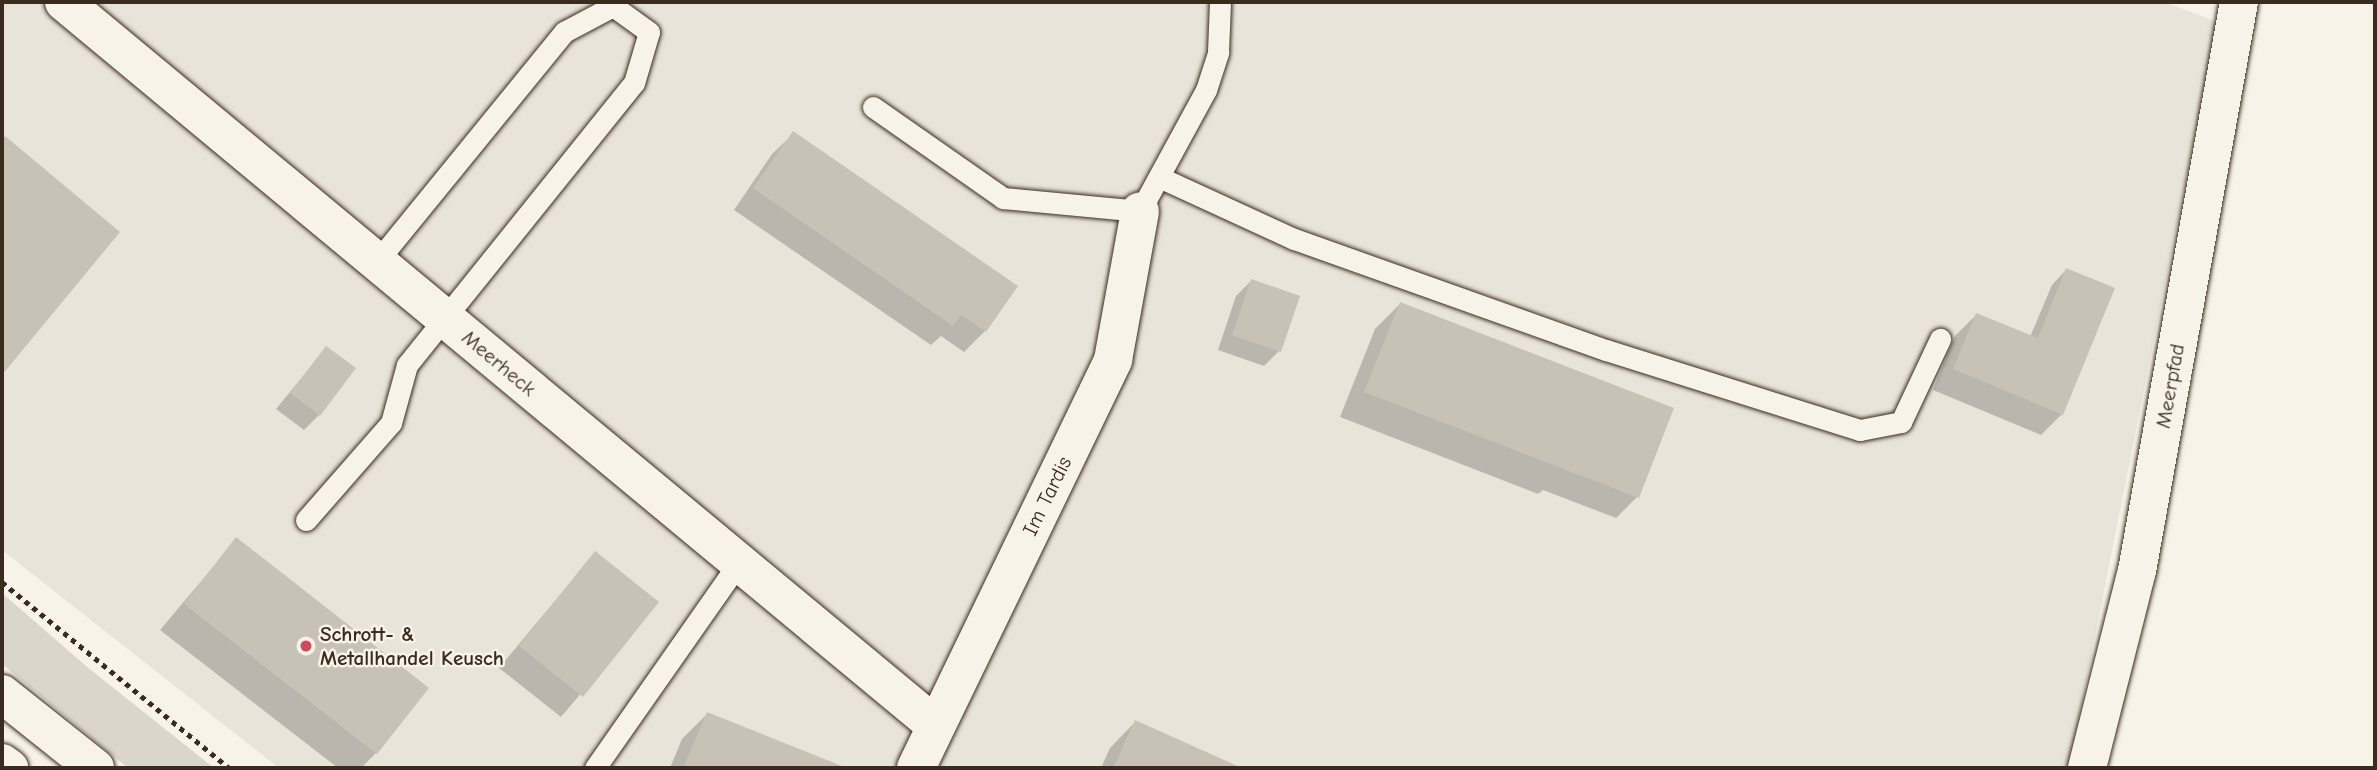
<!DOCTYPE html>
<html>
<head>
<meta charset="utf-8">
<style>
  body { margin:0 }
  #map { position:relative; width:2377px; height:770px; overflow:hidden; background:#f7f3e8; font-family:"Comic Neue",sans-serif }
  div>[style] { position:absolute }
  .built>* { inset:0; background:#e9e4d9 }
  .green>* { inset:0; background:#dbd6cb }
  .shadow>* { inset:0; background:#0003 }
  .building>* { inset:0; background:#c8c1b6 }
  .path>* { height:4.5px; margin-top:-2.25px; transform-origin:0; background:repeating-linear-gradient(90deg,#3b2a1e 0 5px,transparent 0 10px) }
  .roads { filter:drop-shadow(0 0 2px #3b2a1e) drop-shadow(0 0 2px #3b2a1e) }
  .lane>* { height:21px; margin:-10.5px; padding:0 10.5px; transform-origin:10.5px; border-radius:10.5px; background:#f7f3e8 }
  .street>* { height:38px; margin:-19px; padding:0 19px; transform-origin:19px; border-radius:19px; background:#f7f3e8 }
  .highway>* { height:38px; margin:-19px; padding:0 19px; transform-origin:19px; border-radius:19px; background:#f7f3e8 }
  .dots>* { width:19px; height:19px; translate:-50% -50%; box-sizing:border-box; border:4px solid #f7f3e8; border-radius:50% }
  span { translate:-50% -50%; white-space:nowrap; text-align:center; line-height:1.15; -webkit-text-stroke:5px #f7f3e8; paint-order:stroke }
  .street-label { font-size:21px; color:#3b2a1e }
  .poi-label { font-size:21px; color:#3b2a1e; font-weight:700 }
  .left { translate:0 -50%; text-align:left }
  .frame { position:absolute; inset:0; border:4px solid #3b2a1e; pointer-events:none }
</style>
</head>
<body>
<div id="map">
  <div class="built">
    <i style="clip-path:polygon(2px 2px,2164px 2px,2217px 22px,2069px 768px,279px 768px,2px 550px)"></i>
  </div>
  <div class="green">
    <i style="clip-path:polygon(2px 593px,86px 666px,214px 768px,128px 768px,2px 664px)"></i>
  </div>
  <div class="shadow">
    <i style="clip-path:polygon(793px 134px,985px 331px,964px 352px,941px 336px,931px 345px,734px 210px,772px 154px)"></i>
    <i style="clip-path:polygon(5px 139px,118px 232px,2px 372px,2px 142px)"></i>
    <i style="clip-path:polygon(2066px 270px,2062px 414px,2041px 435px,1933px 390px,1955px 336px,1976px 315px,2030px 337px,2052px 285px)"></i>
    <i style="clip-path:polygon(1251px 281px,1279px 351px,1264px 366px,1218px 350px,1236px 296px)"></i>
    <i style="clip-path:polygon(1400px 304px,1672px 409px,1637px 497px,1616px 518px,1543px 490px,1538px 494px,1340px 417px,1375px 329px)"></i>
    <i style="clip-path:polygon(326px 348px,319px 415px,304px 430px,276px 409px)"></i>
    <i style="clip-path:polygon(236px 540px,376px 753px,361px 768px,338px 768px,160px 630px)"></i>
    <i style="clip-path:polygon(595px 553px,657px 603px,561px 717px,499px 668px)"></i>
    <i style="clip-path:polygon(707px 714px,843px 768px,670px 768px,682px 739px)"></i>
    <i style="clip-path:polygon(1135px 722px,1238px 768px,1101px 768px,1110px 748px)"></i>
  </div>
  <div class="building">
    <i style="clip-path:polygon(793px 131px,1018px 286px,986px 332px,961px 315px,953px 326px,753px 188px)"></i>
    <i style="clip-path:polygon(5px 136px,120px 232px,2px 375px,2px 140px)"></i>
    <i style="clip-path:polygon(2066px 268px,2115px 288px,2063px 415px,1953px 369px,1976px 313px,2038px 338px)"></i>
    <i style="clip-path:polygon(1251px 279px,1300px 296px,1281px 352px,1232px 335px)"></i>
    <i style="clip-path:polygon(1400px 302px,1674px 408px,1639px 498px,1364px 392px)"></i>
    <i style="clip-path:polygon(326px 346px,356px 368px,320px 416px,290px 393px)"></i>
    <i style="clip-path:polygon(236px 537px,429px 688px,377px 754px,184px 604px)"></i>
    <i style="clip-path:polygon(595px 551px,659px 602px,583px 697px,519px 646px)"></i>
    <i style="clip-path:polygon(707px 712px,847px 768px,683px 768px)"></i>
    <i style="clip-path:polygon(1135px 720px,1242px 768px,1113px 768px)"></i>
  </div>
  <div class="path">
    <i style="left:2px;top:582px;width:293px;rotate:39.3deg"></i>
  </div>
  <div class="roads">
    <div class="lane">
      <i style="left:873px;top:107px;width:159px;rotate:35deg"></i>
      <i style="left:1003px;top:198px;width:138px;rotate:5.4deg"></i>
      <i style="left:1140px;top:211px;width:138px;rotate:-61.4deg"></i>
      <i style="left:1206px;top:90px;width:40px;rotate:-72deg"></i>
      <i style="left:1218px;top:52px;width:50px;rotate:-87.7deg"></i>
      <i style="left:1159px;top:177px;width:149px;rotate:24.7deg"></i>
      <i style="left:1294px;top:239px;width:331px;rotate:19.6deg"></i>
      <i style="left:1606px;top:350px;width:266px;rotate:17.5deg"></i>
      <i style="left:1860px;top:430px;width:42px;rotate:-11deg"></i>
      <i style="left:1901px;top:422px;width:92px;rotate:-64.8deg"></i>
      <i style="left:306px;top:520px;width:129px;rotate:-48.8deg"></i>
      <i style="left:391px;top:423px;width:60px;rotate:-74.6deg"></i>
      <i style="left:407px;top:365px;width:362px;rotate:-51.2deg"></i>
      <i style="left:634px;top:83px;width:53px;rotate:-73.6deg"></i>
      <i style="left:649px;top:32px;width:44px;rotate:-144.2deg"></i>
      <i style="left:613px;top:6px;width:55px;rotate:152deg"></i>
      <i style="left:564px;top:32px;width:296px;rotate:129.2deg"></i>
      <i style="left:595px;top:768px;width:251px;rotate:-55deg"></i>
    </div>
    <div class="street">
      <i style="left:64px;top:2px;width:1132px;rotate:39.7deg"></i>
      <i style="left:916px;top:768px;width:453px;rotate:-64.2deg"></i>
      <i style="left:1113px;top:360px;width:151px;rotate:-79.7deg"></i>
      <i style="left:2087px;top:768px;width:203px;rotate:-75.8deg"></i>
      <i style="left:2137px;top:571px;width:578px;rotate:-79.84deg"></i>
    </div>
    <div class="highway">
      <i style="left:2px;top:694px;width:119px;rotate:38.5deg"></i>
      <i style="left:2px;top:763px;width:9px;rotate:36deg"></i>
    </div>
  </div>
  <div class="dots">
    <i style="left:306px;top:646px;background:#d1495b"></i>
  </div>
  <div class="street-label">
    <span style="left:499px;top:363px;rotate:40deg">Meerheck</span>
    <span style="left:2170px;top:386px;rotate:-80deg">Meerpfad</span>
    <span style="left:1047px;top:496px;rotate:-64deg">Im Tardis</span>
  </div>
  <div class="poi-label">
    <span class="left" style="left:320px;top:646px">Schrott- &amp;<br>Metallhandel Keusch</span>
  </div>
  <div class="frame"></div>
</div>
</body>
</html>
